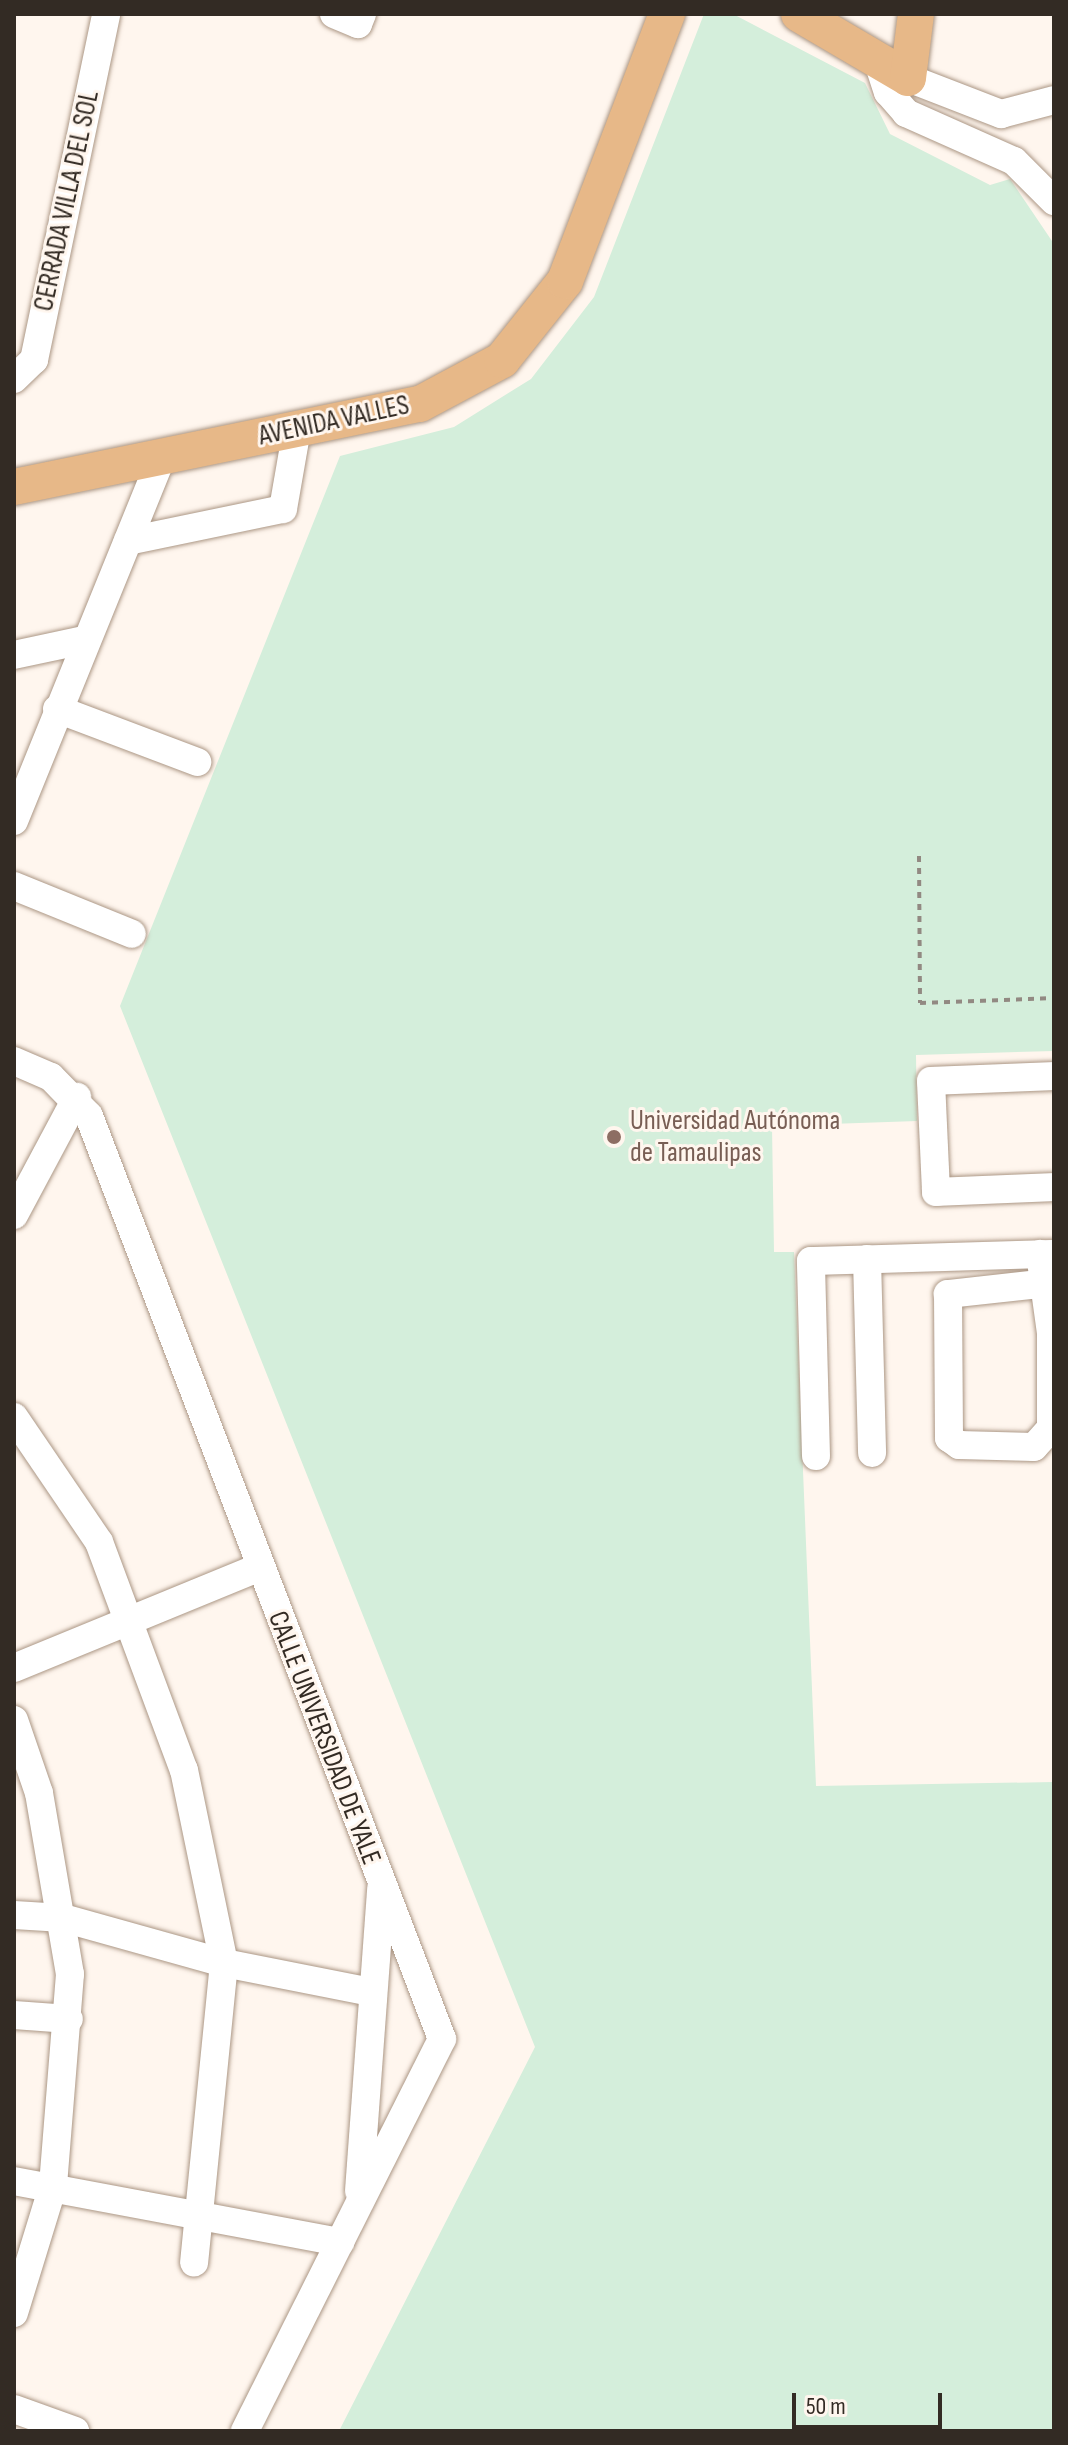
<!DOCTYPE html>
<html>
<head>
<meta charset="utf-8">
<style>
  body { margin:0 }
  #map { position:relative; width:1068px; height:2445px; overflow:hidden; background:#fff6ee; font-family:"Sofia Sans Condensed",sans-serif }
  div>[style] { position:absolute }
  .green>* { inset:0; background:#d4eedb }
  .path>* { height:4px; margin-top:-2px; transform-origin:0; background:repeating-linear-gradient(90deg,#928982 0 6px,transparent 0 12px) }
  .roads { filter:drop-shadow(0 0 2px #ac9785) drop-shadow(0 0 2px #ac9785) }
  .minor>* { height:28px; margin:-14px; padding:0 14px; transform-origin:14px; border-radius:14px; background:#fff }
  .major>* { height:36px; margin:-18px; padding:0 18px; transform-origin:18px; border-radius:18px; background:#e7b888 }
  .dots>* { width:22px; height:22px; translate:-50% -50%; box-sizing:border-box; border:4px solid #fff6ee; border-radius:50% }
  span { translate:-50% -50%; white-space:nowrap; text-align:center; line-height:1.15; -webkit-text-stroke:6px #fff6ee; paint-order:stroke }
  .street-label { font-size:28px; color:#332b24 }
  .education-label { font-size:28px; color:#785e54 }
  .left { translate:0 -50%; text-align:left }
  .frame { position:absolute; inset:0; border:16px solid #332b24; pointer-events:none }
  .scale { position:absolute; left:792px; top:2393px; width:150px; height:36px; box-sizing:border-box; border:4px solid #332b24; border-top:0; padding-left:10px; font-size:24px; line-height:28px; white-space:nowrap; color:#332b24; -webkit-text-stroke:6px #fff6ee; paint-order:stroke }
</style>
</head>
<body>
<div id="map">
  <div class="green">
    <i style="clip-path:polygon(704px 14px,733px 14px,865px 83px,890px 134px,990px 185px,1010px 179px,1054px 244px,1054px 1051px,916px 1055px,917px 1121px,772px 1126px,774px 1252px,794px 1252px,816px 1786px,1054px 1782px,1054px 2431px,339px 2431px,535px 2047px,120px 1006px,340px 456px,454px 427px,531px 379px,594px 297px)"></i>
  </div>
  <div class="path">
    <i style="left:919px;top:856px;width:147px;rotate:89.6deg"></i>
    <i style="left:920px;top:1003px;width:134px;rotate:-2.1deg"></i>
  </div>
  <div class="roads">
    <div class="minor">
      <i style="left:334px;top:14px;width:26px;rotate:23deg"></i>
      <i style="left:358px;top:24px;width:11px;rotate:-68deg"></i>
      <i style="left:877px;top:59px;width:35px;rotate:72deg"></i>
      <i style="left:888px;top:92px;width:28px;rotate:49deg"></i>
      <i style="left:906px;top:113px;width:118px;rotate:24deg"></i>
      <i style="left:1014px;top:161px;width:57px;rotate:45deg"></i>
      <i style="left:908px;top:78px;width:100px;rotate:21.2deg"></i>
      <i style="left:1001px;top:114px;width:55px;rotate:-14.8deg"></i>
      <i style="left:14px;top:379px;width:28px;rotate:-44deg"></i>
      <i style="left:34px;top:360px;width:353px;rotate:-78.2deg"></i>
      <i style="left:128px;top:541px;width:158px;rotate:-11.7deg"></i>
      <i style="left:283px;top:509px;width:81px;rotate:-80.1deg"></i>
      <i style="left:14px;top:655px;width:72px;rotate:-12.1deg"></i>
      <i style="left:57px;top:709px;width:150px;rotate:20.7deg"></i>
      <i style="left:14px;top:821px;width:393px;rotate:-67.9deg"></i>
      <i style="left:14px;top:886px;width:127px;rotate:22.1deg"></i>
      <i style="left:14px;top:1061px;width:40px;rotate:23.4deg"></i>
      <i style="left:51px;top:1077px;width:54px;rotate:45.7deg"></i>
      <i style="left:89px;top:1116px;width:988px;rotate:69.07deg"></i>
      <i style="left:442px;top:2039px;width:439px;rotate:116.7deg"></i>
      <i style="left:1054px;top:1076px;width:123px;rotate:177.7deg"></i>
      <i style="left:931px;top:1081px;width:111px;rotate:87.4deg"></i>
      <i style="left:936px;top:1192px;width:118px;rotate:-2.4deg"></i>
      <i style="left:14px;top:1215px;width:134px;rotate:-61.9deg"></i>
      <i style="left:867px;top:1259px;width:194px;rotate:88.5deg"></i>
      <i style="left:1039px;top:1284px;width:92px;rotate:173.7deg"></i>
      <i style="left:948px;top:1294px;width:144px;rotate:89.6deg"></i>
      <i style="left:949px;top:1438px;width:12px;rotate:35deg"></i>
      <i style="left:959px;top:1445px;width:75px;rotate:1.5deg"></i>
      <i style="left:1034px;top:1447px;width:25px;rotate:-48deg"></i>
      <i style="left:1051px;top:1428px;width:95px;rotate:-90deg"></i>
      <i style="left:1051px;top:1333px;width:80px;rotate:-97.9deg"></i>
      <i style="left:14px;top:1417px;width:151px;rotate:55.8deg"></i>
      <i style="left:99px;top:1542px;width:243px;rotate:69.6deg"></i>
      <i style="left:184px;top:1770px;width:197px;rotate:78.3deg"></i>
      <i style="left:224px;top:1963px;width:301px;rotate:95.7deg"></i>
      <i style="left:816px;top:1456px;width:195px;rotate:-91.5deg"></i>
      <i style="left:811px;top:1261px;width:243px;rotate:-1.7deg"></i>
      <i style="left:14px;top:1668px;width:264px;rotate:-22.3deg"></i>
      <i style="left:14px;top:1720px;width:77px;rotate:71.1deg"></i>
      <i style="left:39px;top:1793px;width:184px;rotate:80.3deg"></i>
      <i style="left:70px;top:1974px;width:213px;rotate:94.6deg"></i>
      <i style="left:53px;top:2186px;width:133px;rotate:107.1deg"></i>
      <i style="left:14px;top:1915px;width:49px;rotate:3.5deg"></i>
      <i style="left:63px;top:1918px;width:167px;rotate:15.6deg"></i>
      <i style="left:224px;top:1963px;width:150px;rotate:11.2deg"></i>
      <i style="left:14px;top:2015px;width:55px;rotate:4.2deg"></i>
      <i style="left:14px;top:2181px;width:332px;rotate:10.6deg"></i>
      <i style="left:359px;top:2191px;width:303px;rotate:-85.8deg"></i>
      <i style="left:14px;top:2409px;width:65px;rotate:19.8deg"></i>
    </div>
    <div class="major">
      <i style="left:799px;top:14px;width:126px;rotate:30.4deg"></i>
      <i style="left:908px;top:78px;width:64px;rotate:-82.9deg"></i>
      <i style="left:14px;top:487px;width:414px;rotate:-11.6deg"></i>
      <i style="left:420px;top:404px;width:93px;rotate:-28.2deg"></i>
      <i style="left:502px;top:360px;width:101px;rotate:-51.4deg"></i>
      <i style="left:565px;top:281px;width:286px;rotate:-69.1deg"></i>
    </div>
  </div>
  <div class="dots">
    <i style="left:614px;top:1137px;background:#8d6e63"></i>
  </div>
  <div class="street-label">
    <span style="left:67px;top:201px;rotate:-78deg">CERRADA VILLA DEL SOL</span>
    <span style="left:334px;top:421px;rotate:-12deg">AVENIDA VALLES</span>
    <span style="left:324px;top:1738px;rotate:69deg">CALLE UNIVERSIDAD DE YALE</span>
  </div>
  <div class="education-label">
    <span class="left" style="left:630px;top:1137px">Universidad Autónoma<br>de Tamaulipas</span>
  </div>
  <div class="frame"></div>
  <div class="scale">50 m</div>
</div>
</body>
</html>
